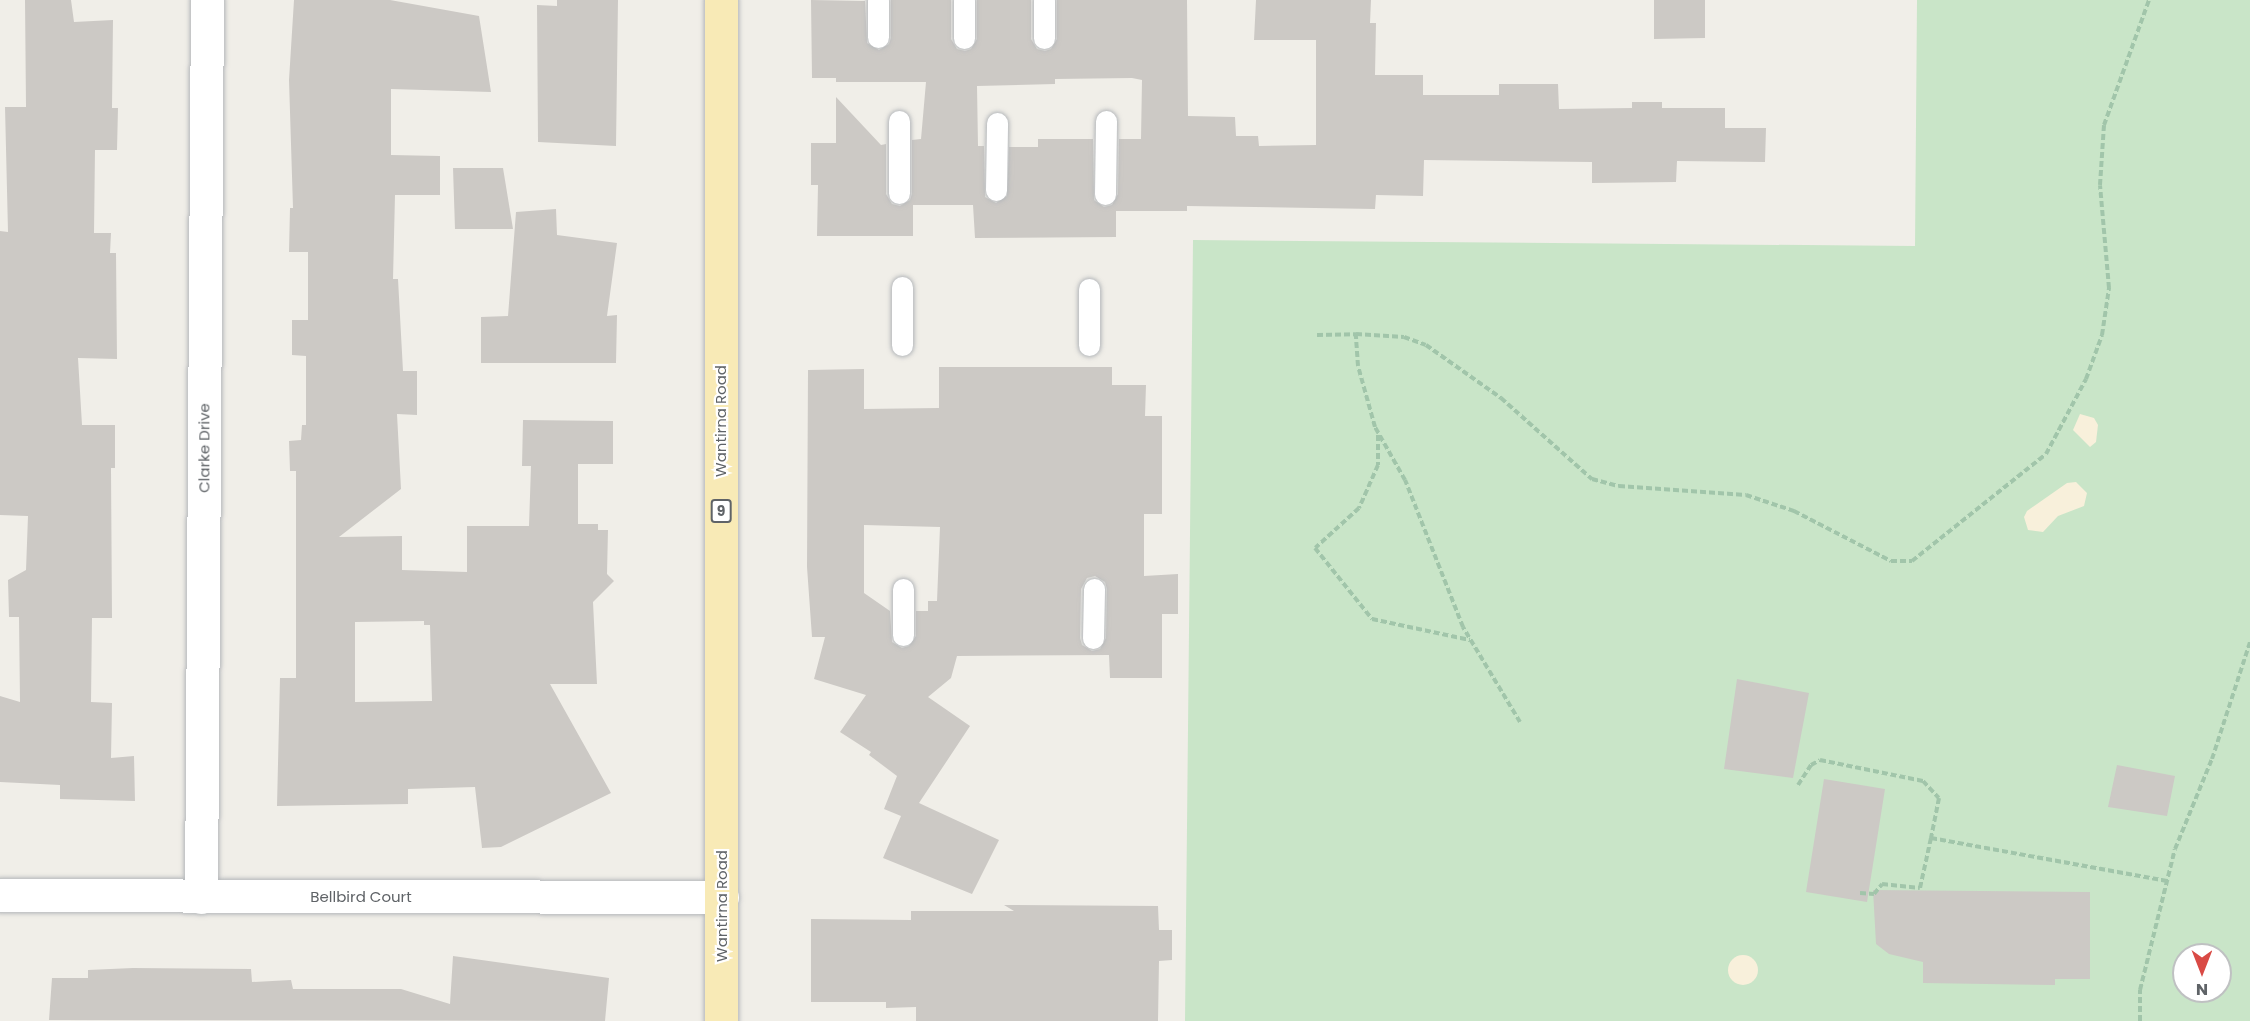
<!DOCTYPE html>
<html>
<head>
<meta charset="utf-8">
<style>
  body { margin:0 }
  #map { position:relative; width:2250px; height:1021px; overflow:hidden; background:#f0eee8; font-family:Poppins,sans-serif }
  div>[style] { position:absolute }
  .green>* { inset:0; background:#c9e5c8 }
  .sand>* { inset:0; background:#f8f0db }
  .round { border-radius:50% }
  .building>* { inset:0; background:#ccc9c5 }
  .path>* { height:4px; margin-top:-2px; transform-origin:0; background:repeating-linear-gradient(90deg,#a1c5aa 0 6px,transparent 0 9px) }
  .roads { filter:drop-shadow(0 0 2px #b5b8bb) drop-shadow(0 0 2px #b5b8bb) }
  .lane>* { height:21px; margin:-10.5px; padding:0 10.5px; transform-origin:10.5px; border-radius:10.5px; background:#fff }
  .street>* { height:33px; margin:-16.5px; padding:0 16.5px; transform-origin:16.5px; border-radius:16.5px; background:#fff }
  .primary>* { height:33px; margin:-16.5px; padding:0 16.5px; transform-origin:16.5px; border-radius:16.5px; background:#f8eab6 }
  span { translate:-50% -50%; white-space:nowrap; text-align:center; line-height:1.15; -webkit-text-stroke:4.5px #fff; paint-order:stroke }
  .shield-label span { padding:2px 4px; background:#fff; border:2px solid; border-radius:4px; -webkit-text-stroke-width:0 }
  .shield-label { font-size:14px; color:#5f6367; font-weight:700 }
  .street-label { font-size:15px; color:#5f6367 }
  .north { position:absolute; left:2172px; top:943px; width:60px; height:60px; box-sizing:border-box; background:#fff; border:2px solid #bfc1c2; border-radius:50%; rotate:180deg; font-size:16px; font-weight:700; line-height:24px; text-align:center; color:#5f6367 }
  .north::after { content:''; display:block; margin:auto; width:21px; height:27px; background:#d94a45; clip-path:polygon(50% 0,100% 100%,50% 72%,0 100%) }
</style>
</head>
<body>
<div id="map">
  <div class="green">
    <i style="clip-path:polygon(evenodd,1917px 0,2250px 0,2250px 1021px,1185px 1021px,1193px 240px,1915px 246px,1917px 0,2184px 955px,2220px 955px,2220px 991px,2184px 991px,2184px 955px)"></i>
  </div>
  <div class="sand">
    <i style="clip-path:polygon(2080px 414px,2094px 418px,2098px 425px,2096px 442px,2090px 447px,2073px 430px)"></i>
    <i style="clip-path:polygon(2076px 482px,2087px 493px,2084px 506px,2058px 516px,2043px 532px,2028px 530px,2024px 517px,2027px 511px,2067px 483px)"></i>
    <i class="round" style="left:1728px;top:955px;width:30px;height:30px"></i>
  </div>
  <div class="building">
    <i style="clip-path:polygon(25px 0,71px 0,74px 22px,113px 20px,112px 108px,118px 108px,117px 150px,95px 150px,94px 233px,111px 233px,110px 253px,116px 253px,117px 359px,78px 358px,82px 425px,115px 425px,115px 468px,111px 468px,112px 618px,92px 618px,91px 702px,112px 703px,111px 758px,134px 756px,135px 801px,60px 799px,60px 785px,0 782px,0 696px,20px 702px,19px 617px,9px 617px,8px 580px,26px 570px,28px 516px,0 515px,0 231px,8px 232px,5px 107px,26px 107px)"></i>
    <i style="clip-path:polygon(evenodd,294px 0,390px 0,479px 16px,491px 92px,391px 89px,391px 155px,440px 156px,440px 195px,395px 195px,393px 279px,398px 279px,403px 371px,417px 371px,417px 415px,397px 414px,401px 489px,339px 537px,402px 536px,402px 570px,467px 572px,467px 526px,529px 526px,531px 466px,522px 466px,523px 420px,613px 421px,613px 464px,578px 464px,578px 524px,598px 524px,598px 530px,608px 530px,607px 574px,614px 581px,593px 602px,597px 684px,550px 684px,611px 793px,501px 847px,482px 848px,475px 787px,408px 789px,408px 804px,277px 806px,280px 678px,296px 678px,296px 471px,290px 471px,289px 441px,301px 440px,302px 425px,306px 425px,306px 356px,292px 355px,292px 320px,308px 320px,308px 252px,289px 252px,290px 208px,293px 208px,289px 80px,294px 0,424px 621px,424px 625px,430px 625px,432px 701px,355px 702px,355px 622px,424px 621px)"></i>
    <i style="clip-path:polygon(557px 0,618px 0,616px 146px,538px 142px,537px 5px,557px 6px)"></i>
    <i style="clip-path:polygon(evenodd,811px 0,865px 1px,867px 43px,879px 50px,889px 44px,891px 38px,891px 0,951px 0,951px 39px,957px 49px,965px 51px,971px 49px,977px 39px,977px 0,1031px 0,1031px 39px,1037px 49px,1045px 51px,1051px 49px,1057px 39px,1057px 0,1187px 0,1188px 116px,1235px 117px,1236px 136px,1258px 136px,1259px 146px,1316px 145px,1316px 40px,1254px 40px,1256px 0,1371px 0,1370px 23px,1376px 23px,1375px 75px,1423px 75px,1423px 95px,1499px 95px,1499px 84px,1558px 84px,1559px 109px,1632px 108px,1632px 102px,1662px 102px,1662px 108px,1725px 108px,1725px 128px,1766px 128px,1765px 162px,1677px 161px,1676px 182px,1592px 183px,1592px 162px,1424px 160px,1423px 196px,1376px 195px,1375px 209px,1187px 206px,1187px 211px,1116px 211px,1116px 237px,975px 238px,973px 205px,913px 205px,913px 236px,817px 236px,818px 185px,811px 185px,811px 143px,836px 143px,836px 97px,881px 145px,886px 144px,886px 194px,892px 204px,900px 206px,910px 200px,912px 194px,912px 140px,921px 139px,926px 82px,836px 82px,836px 78px,812px 78px,811px 0,1132px 78px,1142px 80px,1141px 139px,1119px 139px,1118px 194px,1112px 205px,1104px 207px,1094px 200px,1093px 139px,1038px 139px,1038px 147px,1009px 147px,1007px 196px,996px 203px,985px 197px,984px 146px,978px 146px,977px 86px,1055px 84px,1055px 79px,1132px 78px)"></i>
    <i style="clip-path:polygon(1654px 0,1705px 0,1705px 38px,1654px 39px)"></i>
    <i style="clip-path:polygon(453px 168px,503px 168px,513px 229px,455px 229px)"></i>
    <i style="clip-path:polygon(556px 209px,557px 235px,617px 243px,607px 316px,617px 315px,616px 363px,481px 363px,481px 317px,508px 316px,516px 212px)"></i>
    <i style="clip-path:polygon(evenodd,939px 367px,1112px 367px,1112px 385px,1146px 385px,1145px 416px,1162px 416px,1162px 514px,1144px 514px,1144px 576px,1178px 574px,1178px 614px,1162px 614px,1162px 678px,1110px 678px,1109px 655px,957px 656px,951px 678px,928px 697px,970px 726px,919px 803px,999px 840px,972px 894px,883px 858px,901px 816px,884px 809px,897px 776px,869px 755px,871px 752px,840px 732px,866px 695px,814px 679px,825px 637px,812px 637px,807px 567px,808px 370px,864px 369px,864px 409px,939px 408px,939px 367px,864px 525px,940px 527px,937px 601px,928px 601px,928px 611px,916px 611px,916px 636px,909px 646px,902px 648px,892px 642px,890px 611px,864px 593px,864px 525px,939px 367px,1095px 576px,1105px 582px,1107px 589px,1106px 638px,1100px 649px,1092px 651px,1082px 645px,1080px 638px,1081px 589px,1087px 578px,1095px 576px)"></i>
    <i style="clip-path:polygon(1737px 679px,1809px 693px,1793px 778px,1724px 769px)"></i>
    <i style="clip-path:polygon(2117px 765px,2175px 776px,2167px 816px,2108px 807px)"></i>
    <i style="clip-path:polygon(1824px 779px,1885px 789px,1867px 902px,1806px 892px)"></i>
    <i style="clip-path:polygon(1873px 890px,2090px 892px,2090px 979px,2055px 979px,2055px 985px,1923px 983px,1923px 962px,1889px 954px,1876px 944px)"></i>
    <i style="clip-path:polygon(1004px 905px,1158px 906px,1159px 930px,1172px 930px,1172px 960px,1159px 961px,1158px 1021px,916px 1021px,916px 1007px,886px 1008px,886px 1002px,811px 1002px,811px 919px,911px 920px,911px 911px,1014px 911px)"></i>
    <i style="clip-path:polygon(453px 956px,609px 978px,605px 1021px,49px 1020px,52px 978px,88px 978px,88px 970px,133px 968px,251px 969px,252px 982px,291px 980px,293px 989px,401px 989px,450px 1004px)"></i>
  </div>
  <div class="path">
    <i style="left:1317px;top:335px;width:39px;rotate:-1deg"></i>
    <i style="left:1378px;top:435px;width:30px;rotate:90deg"></i>
    <i style="left:1378px;top:465px;width:47px;rotate:113.8deg"></i>
    <i style="left:1359px;top:508px;width:59px;rotate:137.7deg"></i>
    <i style="left:1315px;top:548px;width:91px;rotate:51.2deg"></i>
    <i style="left:1372px;top:619px;width:100px;rotate:12.1deg"></i>
    <i style="left:1520px;top:722px;width:111px;rotate:-121deg"></i>
    <i style="left:1463px;top:627px;width:158px;rotate:-111.5deg"></i>
    <i style="left:1405px;top:480px;width:61px;rotate:-119.5deg"></i>
    <i style="left:1375px;top:427px;width:63px;rotate:-105.6deg"></i>
    <i style="left:1358px;top:366px;width:32px;rotate:-94deg"></i>
    <i style="left:1356px;top:334px;width:48px;rotate:3.6deg"></i>
    <i style="left:1404px;top:337px;width:23px;rotate:20deg"></i>
    <i style="left:1426px;top:345px;width:92px;rotate:35.2deg"></i>
    <i style="left:1501px;top:398px;width:122px;rotate:41.7deg"></i>
    <i style="left:1592px;top:479px;width:28px;rotate:15deg"></i>
    <i style="left:1619px;top:486px;width:127px;rotate:4.1deg"></i>
    <i style="left:1746px;top:495px;width:51px;rotate:18.4deg"></i>
    <i style="left:1794px;top:511px;width:109px;rotate:27.3deg"></i>
    <i style="left:1891px;top:561px;width:21px"></i>
    <i style="left:1912px;top:561px;width:171px;rotate:-38.6deg"></i>
    <i style="left:2046px;top:454px;width:85px;rotate:-61.9deg"></i>
    <i style="left:2086px;top:379px;width:47px;rotate:-70deg"></i>
    <i style="left:2102px;top:335px;width:48px;rotate:-81.5deg"></i>
    <i style="left:2109px;top:288px;width:103px;rotate:-95deg"></i>
    <i style="left:2100px;top:185px;width:60px;rotate:-86.2deg"></i>
    <i style="left:2104px;top:125px;width:133px;rotate:-70.2deg"></i>
    <i style="left:1798px;top:785px;width:24px;rotate:-57deg"></i>
    <i style="left:1811px;top:765px;width:10px;rotate:-29deg"></i>
    <i style="left:1820px;top:760px;width:105px;rotate:11.5deg"></i>
    <i style="left:1923px;top:781px;width:23px;rotate:47deg"></i>
    <i style="left:1939px;top:798px;width:41px;rotate:101.3deg"></i>
    <i style="left:1860px;top:893px;width:14px;rotate:4deg"></i>
    <i style="left:1874px;top:894px;width:13px;rotate:-51deg"></i>
    <i style="left:1882px;top:884px;width:38px;rotate:6deg"></i>
    <i style="left:1920px;top:888px;width:51px;rotate:-77.6deg"></i>
    <i style="left:1931px;top:838px;width:240px;rotate:10.3deg"></i>
    <i style="left:2140px;top:1021px;width:31px;rotate:-90deg"></i>
    <i style="left:2140px;top:990px;width:145px;rotate:-76.1deg"></i>
    <i style="left:2175px;top:849px;width:97px;rotate:-67.7deg"></i>
    <i style="left:2212px;top:759px;width:123px;rotate:-72deg"></i>
  </div>
  <div class="roads">
    <div class="lane">
      <i style="left:878px;top:0;width:37px;rotate:90deg"></i>
      <i style="left:964px;top:0;width:38px;rotate:90deg"></i>
      <i style="left:1044px;top:0;width:38px;rotate:90deg"></i>
      <i style="left:899px;top:121px;width:72px;rotate:90deg"></i>
      <i style="left:996px;top:190px;width:67px;rotate:-89.1deg"></i>
      <i style="left:1105px;top:194px;width:73px;rotate:-89.2deg"></i>
      <i style="left:902px;top:287px;width:58px;rotate:90deg"></i>
      <i style="left:1089px;top:289px;width:56px;rotate:90deg"></i>
      <i style="left:903px;top:589px;width:46px;rotate:90deg"></i>
      <i style="left:1093px;top:638px;width:49px;rotate:-88.8deg"></i>
    </div>
    <div class="street">
      <i style="left:0;top:895px;width:722px;rotate:0.16deg"></i>
      <i style="left:201px;top:897px;width:897px;rotate:-89.62deg"></i>
    </div>
    <div class="primary">
      <i style="left:721px;top:0;width:1021px;rotate:90deg"></i>
    </div>
  </div>
  <div class="shield-label">
    <span style="left:721px;top:511px">9</span>
  </div>
  <div class="street-label">
    <span style="left:721px;top:421px;rotate:-90deg">Wantirna Road</span>
    <span style="left:204px;top:448px;rotate:-90deg">Clarke Drive</span>
    <span style="left:361px;top:897px">Bellbird Court</span>
    <span style="left:722px;top:906px;rotate:-90deg">Wantirna Road</span>
  </div>
  <div class="north">N</div>
</div>
</body>
</html>
